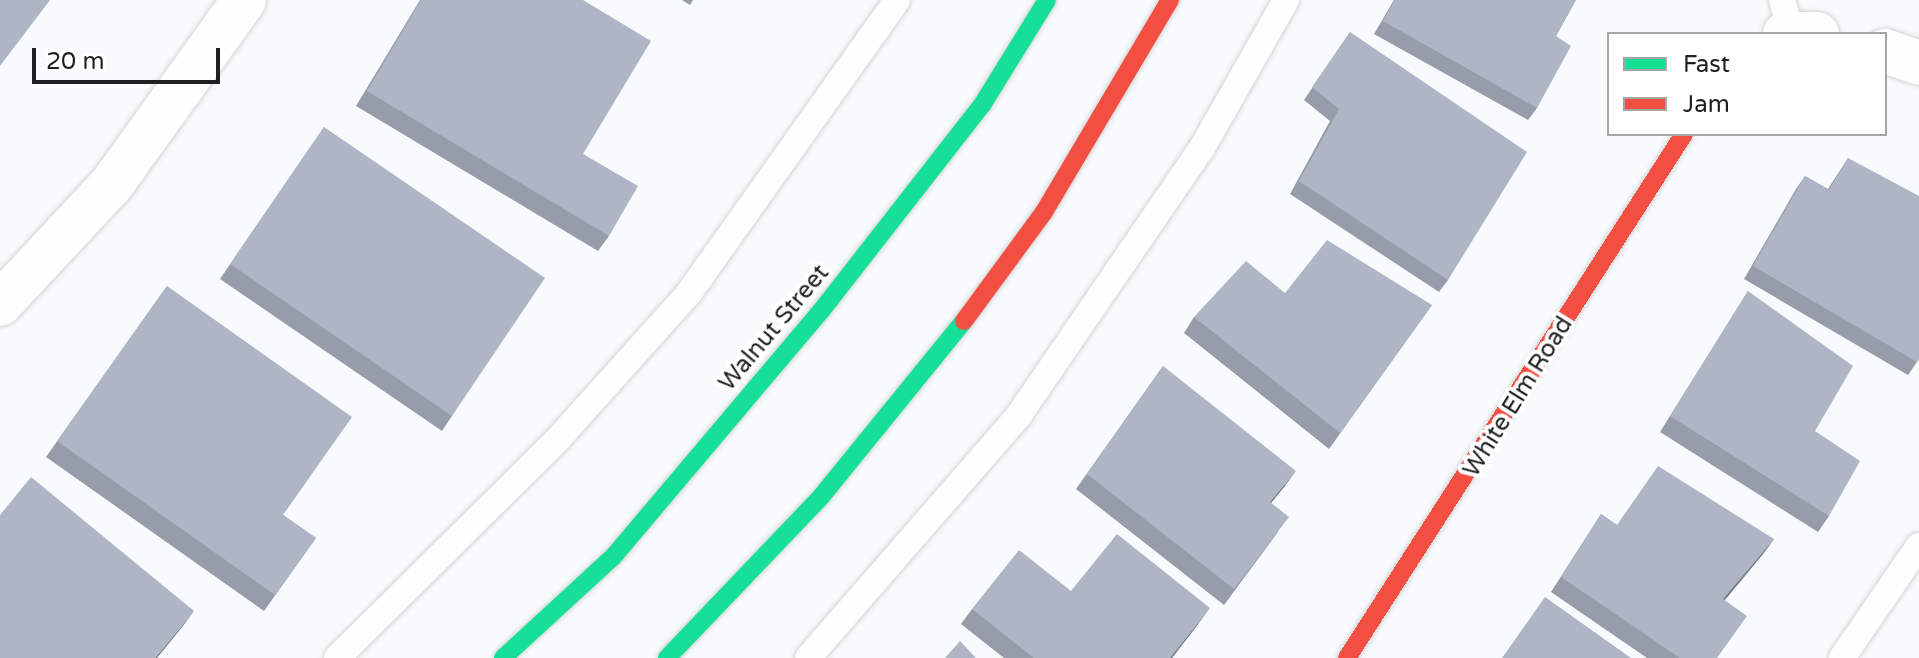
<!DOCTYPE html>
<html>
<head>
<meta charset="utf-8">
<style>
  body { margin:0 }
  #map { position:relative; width:1919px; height:658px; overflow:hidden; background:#f8fbfd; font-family:"Varela Round",sans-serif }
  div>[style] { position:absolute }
  .roads { filter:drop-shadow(0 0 2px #d3d5d6) drop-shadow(0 0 2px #d3d5d6) }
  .lane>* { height:26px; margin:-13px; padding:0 13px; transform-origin:13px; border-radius:13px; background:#fefeff }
  .street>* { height:44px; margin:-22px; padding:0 22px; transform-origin:22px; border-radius:22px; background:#fefeff }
  .fast>* { height:18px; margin:-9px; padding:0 9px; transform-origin:9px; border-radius:9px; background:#16e098 }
  .jam>* { height:18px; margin:-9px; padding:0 9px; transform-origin:9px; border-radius:9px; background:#f24e42 }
  .wall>* { inset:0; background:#969ca9 }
  .shaded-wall>* { inset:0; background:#7a7f8a }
  .building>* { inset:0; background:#aeb5c5 }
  span { translate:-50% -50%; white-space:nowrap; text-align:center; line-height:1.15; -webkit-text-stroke:8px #fff; paint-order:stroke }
  .street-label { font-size:24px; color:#1e2021 }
  .legend { position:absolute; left:1607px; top:32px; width:280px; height:104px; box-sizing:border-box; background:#fff; border:2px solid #a5a6a6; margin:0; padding:10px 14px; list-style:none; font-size:24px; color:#1e2021 }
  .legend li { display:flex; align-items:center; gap:16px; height:40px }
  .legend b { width:40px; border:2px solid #a5a6a6 }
  .scale { position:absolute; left:32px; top:48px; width:188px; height:36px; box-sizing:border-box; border:4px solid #1e2021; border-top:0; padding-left:10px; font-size:24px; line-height:28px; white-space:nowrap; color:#1e2021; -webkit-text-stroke:6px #fff; paint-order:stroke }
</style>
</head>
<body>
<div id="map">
  <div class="roads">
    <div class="lane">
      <i style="left:1782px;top:0;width:33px;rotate:74deg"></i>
      <i style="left:337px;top:658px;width:313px;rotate:-44.7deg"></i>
      <i style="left:559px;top:438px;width:195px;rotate:-48.1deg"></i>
      <i style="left:689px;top:293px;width:359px;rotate:-54.6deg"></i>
      <i style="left:808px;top:658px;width:322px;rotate:-49deg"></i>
      <i style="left:1019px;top:415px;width:324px;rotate:-55.6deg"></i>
      <i style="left:1202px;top:148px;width:170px;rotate:-60.4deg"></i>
      <i style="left:1842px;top:658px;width:136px;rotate:-55.5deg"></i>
    </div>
    <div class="street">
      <i style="left:1785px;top:34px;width:32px"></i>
      <i style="left:1885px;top:51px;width:36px;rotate:19deg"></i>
      <i style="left:0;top:304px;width:164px;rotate:-47deg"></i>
      <i style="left:112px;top:184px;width:226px;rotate:-54.3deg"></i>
    </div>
    <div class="fast">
      <i style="left:503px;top:658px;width:149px;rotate:-42.6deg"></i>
      <i style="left:613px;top:557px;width:322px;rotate:-49.8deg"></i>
      <i style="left:821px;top:311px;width:261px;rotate:-52deg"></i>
      <i style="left:982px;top:105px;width:123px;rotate:-58.2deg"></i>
      <i style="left:667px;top:658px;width:221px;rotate:-46.3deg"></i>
      <i style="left:820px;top:498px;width:228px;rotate:-50.9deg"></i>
    </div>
    <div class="jam">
      <i style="left:964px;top:321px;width:135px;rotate:-53.7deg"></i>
      <i style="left:1044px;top:212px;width:247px;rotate:-59.3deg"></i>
      <i style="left:1347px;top:658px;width:623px;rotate:-57.25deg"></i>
    </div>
  </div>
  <div class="wall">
    <i style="clip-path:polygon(420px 0,583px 0,583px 154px,609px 236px,598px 251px,356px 106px)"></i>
    <i style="clip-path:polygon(682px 0,693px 0,690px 5px)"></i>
    <i style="clip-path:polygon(1394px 0,1576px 0,1556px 36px,1537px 108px,1528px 120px,1374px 34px)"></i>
    <i style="clip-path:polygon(1350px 32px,1448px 280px,1439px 292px,1290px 194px,1330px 121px,1304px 100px)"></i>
    <i style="clip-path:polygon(324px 127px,452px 416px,442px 431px,220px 279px)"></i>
    <i style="clip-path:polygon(1848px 158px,1919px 359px,1908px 375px,1744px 279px,1796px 189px,1805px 176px,1828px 189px)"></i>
    <i style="clip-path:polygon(167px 286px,283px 515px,316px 538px,264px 611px,46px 457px)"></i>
    <i style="clip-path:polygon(1748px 291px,1815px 431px,1829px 516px,1818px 532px,1660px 432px)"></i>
    <i style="clip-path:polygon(1285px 293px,1432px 305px,1329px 449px,1184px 333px,1194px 317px)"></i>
    <i style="clip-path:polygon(1163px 366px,1285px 486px,1271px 503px,1278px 532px,1224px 605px,1076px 489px)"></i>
    <i style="clip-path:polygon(1601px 514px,1617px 525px,1774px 539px,1763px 554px,1725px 600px,1717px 658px,1647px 658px,1551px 592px)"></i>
    <i style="clip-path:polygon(1071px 591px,1199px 623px,1172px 658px,1004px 658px,961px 624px,972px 609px)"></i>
  </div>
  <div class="shaded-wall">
    <i style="clip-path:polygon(1296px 471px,1285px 486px,1259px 517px,1270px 502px)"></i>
    <i style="clip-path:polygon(1774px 539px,1763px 554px,1713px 614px,1723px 599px)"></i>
    <i style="clip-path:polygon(1210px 608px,1199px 623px,1172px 658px,1170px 658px)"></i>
    <i style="clip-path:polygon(194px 611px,183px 626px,157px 658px,155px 658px)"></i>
  </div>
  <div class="building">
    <i style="clip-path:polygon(0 0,50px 0,0 66px)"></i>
    <i style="clip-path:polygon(421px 0,583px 0,651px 41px,583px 154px,638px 186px,609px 236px,367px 91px)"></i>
    <i style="clip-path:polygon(1395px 0,1576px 0,1556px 36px,1571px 46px,1537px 108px,1383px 21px)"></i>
    <i style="clip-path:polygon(1350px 32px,1527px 152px,1448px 280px,1299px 181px,1339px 109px,1312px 87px)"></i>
    <i style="clip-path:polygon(324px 127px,545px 278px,452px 416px,230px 264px)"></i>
    <i style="clip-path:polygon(1848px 158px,1919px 196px,1919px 359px,1917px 362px,1753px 266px,1805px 176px,1829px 190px)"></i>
    <i style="clip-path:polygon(1327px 240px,1432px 305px,1340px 433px,1194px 317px,1246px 261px,1285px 293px)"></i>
    <i style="clip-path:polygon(167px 286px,352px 417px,283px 515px,316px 538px,275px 595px,57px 441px)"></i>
    <i style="clip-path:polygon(1748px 291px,1853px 366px,1815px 431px,1860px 461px,1829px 516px,1670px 416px)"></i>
    <i style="clip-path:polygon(1163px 366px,1296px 471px,1270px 502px,1289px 517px,1234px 589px,1087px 474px)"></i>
    <i style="clip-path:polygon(1658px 466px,1774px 539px,1723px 599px,1747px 616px,1717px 658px,1680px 658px,1561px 577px,1601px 514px,1617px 525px)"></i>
    <i style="clip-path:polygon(31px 477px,194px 611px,155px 658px,0 658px,0 515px)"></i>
    <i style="clip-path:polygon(1117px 534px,1210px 608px,1170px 658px,1034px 658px,972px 609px,1019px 550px,1071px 591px)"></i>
    <i style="clip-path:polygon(1545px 597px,1631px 658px,1502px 658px)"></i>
    <i style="clip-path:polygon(960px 641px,976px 658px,945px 658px)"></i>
  </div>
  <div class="street-label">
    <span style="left:774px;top:328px;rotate:-50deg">Walnut Street</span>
    <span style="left:1518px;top:397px;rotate:-58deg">White Elm Road</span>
  </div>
  <ul class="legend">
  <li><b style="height:10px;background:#16e098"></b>Fast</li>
  <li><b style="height:10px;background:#f24e42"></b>Jam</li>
  </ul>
  <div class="scale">20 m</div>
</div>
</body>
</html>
